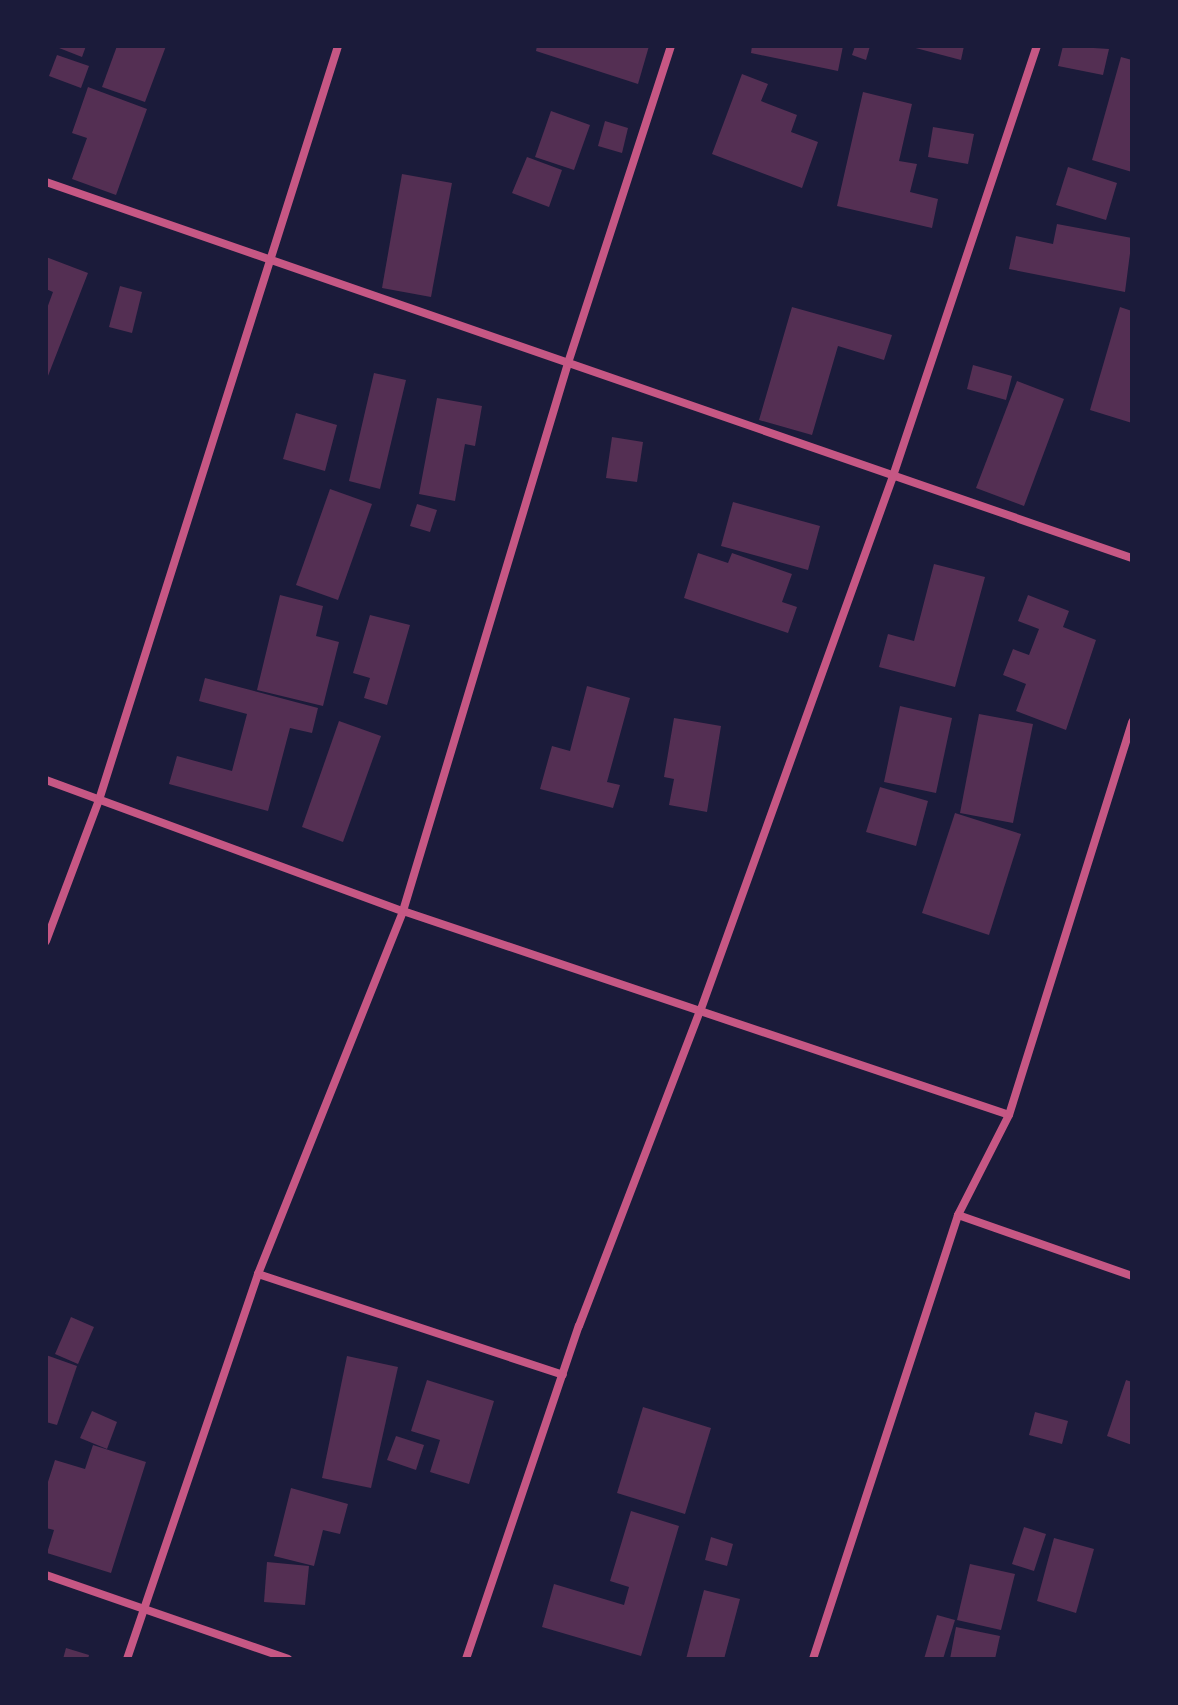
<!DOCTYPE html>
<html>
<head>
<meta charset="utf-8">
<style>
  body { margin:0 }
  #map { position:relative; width:1178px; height:1705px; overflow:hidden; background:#1b1b3a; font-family:Jost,sans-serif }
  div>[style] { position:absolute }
  .building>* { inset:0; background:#542f53 }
  .minor>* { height:8px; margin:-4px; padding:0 4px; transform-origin:4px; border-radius:4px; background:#c65784 }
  span { translate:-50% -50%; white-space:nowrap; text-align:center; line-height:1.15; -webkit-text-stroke:8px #1b1b3a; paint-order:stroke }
  .frame { position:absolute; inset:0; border:48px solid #1b1b3a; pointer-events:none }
</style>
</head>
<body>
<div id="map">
  <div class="building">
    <i style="clip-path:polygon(54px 46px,86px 46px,82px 57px)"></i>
    <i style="clip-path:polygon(117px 46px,166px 46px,145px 102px,102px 87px)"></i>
    <i style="clip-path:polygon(537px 46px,649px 46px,638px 84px,536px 51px)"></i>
    <i style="clip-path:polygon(752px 46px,843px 46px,838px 71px,751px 53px)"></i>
    <i style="clip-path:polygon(855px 46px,870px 46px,866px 60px,852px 55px)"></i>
    <i style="clip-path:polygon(908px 46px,964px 46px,961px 60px)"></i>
    <i style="clip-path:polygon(1063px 46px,1109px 49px,1103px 75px,1058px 66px)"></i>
    <i style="clip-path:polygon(57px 55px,89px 66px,81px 88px,49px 76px)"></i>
    <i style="clip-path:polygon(1121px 57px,1132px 60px,1132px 172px,1092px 160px)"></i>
    <i style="clip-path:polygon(742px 74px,768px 84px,761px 101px,797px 115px,791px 132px,818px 142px,802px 188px,712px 154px)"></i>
    <i style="clip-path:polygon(88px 87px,147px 109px,116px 195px,72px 179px,87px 138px,72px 133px)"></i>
    <i style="clip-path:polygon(863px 92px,912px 104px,899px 161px,917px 164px,910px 192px,938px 199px,932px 228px,837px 206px)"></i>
    <i style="clip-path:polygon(551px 111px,590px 125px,574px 170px,535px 157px)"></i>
    <i style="clip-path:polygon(605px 121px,628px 128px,622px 153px,598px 146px)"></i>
    <i style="clip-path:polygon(933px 127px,974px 134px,968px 164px,928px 157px)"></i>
    <i style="clip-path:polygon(527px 157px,562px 170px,549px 207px,512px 193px)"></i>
    <i style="clip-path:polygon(1068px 167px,1117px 183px,1106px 220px,1056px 205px)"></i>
    <i style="clip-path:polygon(402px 174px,452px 183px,431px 297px,382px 288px)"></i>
    <i style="clip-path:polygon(1057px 224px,1132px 238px,1125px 292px,1009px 269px,1016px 236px,1053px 244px)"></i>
    <i style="clip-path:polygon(46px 257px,88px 273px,46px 381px,46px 311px,53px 292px,46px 289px)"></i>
    <i style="clip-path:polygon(120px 286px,142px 292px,132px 333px,109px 327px)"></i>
    <i style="clip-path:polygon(792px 307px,892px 335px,884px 360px,838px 346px,812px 435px,759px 420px)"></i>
    <i style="clip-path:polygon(1120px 307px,1132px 311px,1132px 423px,1090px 410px)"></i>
    <i style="clip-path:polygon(973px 365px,1012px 376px,1006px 400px,967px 389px)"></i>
    <i style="clip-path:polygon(374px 373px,406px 380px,380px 489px,349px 481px)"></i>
    <i style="clip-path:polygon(1017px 381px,1064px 399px,1024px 506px,976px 488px)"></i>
    <i style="clip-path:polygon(437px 398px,482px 406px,475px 446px,465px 444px,455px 501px,419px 494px)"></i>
    <i style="clip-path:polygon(296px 413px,337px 425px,325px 471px,283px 459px)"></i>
    <i style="clip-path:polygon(612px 437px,643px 442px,637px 482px,606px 478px)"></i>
    <i style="clip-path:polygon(330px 489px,372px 504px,338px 600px,296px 585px)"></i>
    <i style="clip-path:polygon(733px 502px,820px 526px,808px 570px,721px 546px)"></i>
    <i style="clip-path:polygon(417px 504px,437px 510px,430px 532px,410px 526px)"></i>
    <i style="clip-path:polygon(698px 553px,728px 563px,732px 553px,792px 574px,782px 602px,797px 607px,788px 633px,684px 598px)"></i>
    <i style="clip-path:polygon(934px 564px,985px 577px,955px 687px,879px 667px,888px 634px,914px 641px)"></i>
    <i style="clip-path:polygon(280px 595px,323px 606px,316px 636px,339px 642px,323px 706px,257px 690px)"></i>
    <i style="clip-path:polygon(1028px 595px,1069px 611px,1063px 627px,1096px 640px,1066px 730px,1016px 711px,1026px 684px,1003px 675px,1013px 649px,1029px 655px,1039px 629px,1018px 621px)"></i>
    <i style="clip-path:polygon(370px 615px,410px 625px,387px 705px,364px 698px,370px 678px,353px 673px)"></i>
    <i style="clip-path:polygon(205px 678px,318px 708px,312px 733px,290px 728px,268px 811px,169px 784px,177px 756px,232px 771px,247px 714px,199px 701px)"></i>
    <i style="clip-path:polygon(587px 686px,630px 698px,607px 782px,620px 785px,613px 808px,540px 789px,552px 746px,570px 751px)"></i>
    <i style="clip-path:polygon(900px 706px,952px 718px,936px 793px,884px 782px)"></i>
    <i style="clip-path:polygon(979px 714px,1033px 724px,1013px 823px,960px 813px)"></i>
    <i style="clip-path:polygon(674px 718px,721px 726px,707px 812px,669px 805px,674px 779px,664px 777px)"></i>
    <i style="clip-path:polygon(339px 721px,381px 736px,343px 842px,302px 827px)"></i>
    <i style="clip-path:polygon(880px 787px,928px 801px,916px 846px,866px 832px)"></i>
    <i style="clip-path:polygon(955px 813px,1021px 834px,989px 935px,922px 913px)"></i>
    <i style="clip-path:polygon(71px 1317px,94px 1327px,78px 1364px,55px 1354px)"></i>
    <i style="clip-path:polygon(46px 1355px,77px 1366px,57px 1425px,46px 1422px)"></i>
    <i style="clip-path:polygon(347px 1356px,398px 1367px,371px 1488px,322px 1478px)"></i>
    <i style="clip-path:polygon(427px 1380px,494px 1401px,469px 1484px,430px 1472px,440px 1440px,411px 1431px)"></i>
    <i style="clip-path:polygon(1126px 1380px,1132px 1382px,1132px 1445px,1107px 1436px)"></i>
    <i style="clip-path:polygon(643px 1407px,711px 1428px,685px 1514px,617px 1493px)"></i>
    <i style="clip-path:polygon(92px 1411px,117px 1422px,107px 1449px,80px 1438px)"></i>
    <i style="clip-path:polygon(1035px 1412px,1068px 1421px,1062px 1444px,1029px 1435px)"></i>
    <i style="clip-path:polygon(396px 1436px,424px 1445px,416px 1470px,387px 1460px)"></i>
    <i style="clip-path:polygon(93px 1445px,146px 1462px,111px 1573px,47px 1553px,54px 1530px,46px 1528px,46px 1488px,55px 1460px,85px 1469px)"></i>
    <i style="clip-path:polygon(291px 1488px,348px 1504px,340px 1534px,323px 1530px,314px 1566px,274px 1556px)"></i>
    <i style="clip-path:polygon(631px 1511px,679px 1526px,641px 1656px,542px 1627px,554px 1584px,624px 1605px,629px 1587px,610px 1581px)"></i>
    <i style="clip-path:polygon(1024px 1527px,1046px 1534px,1034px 1571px,1012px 1564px)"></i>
    <i style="clip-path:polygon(711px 1537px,733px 1544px,727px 1566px,705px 1560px)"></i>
    <i style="clip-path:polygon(1054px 1538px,1094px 1549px,1076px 1613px,1037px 1601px)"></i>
    <i style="clip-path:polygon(267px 1562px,309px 1566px,305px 1605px,264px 1602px)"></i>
    <i style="clip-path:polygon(970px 1564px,1015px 1574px,1001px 1630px,957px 1620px)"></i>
    <i style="clip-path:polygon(704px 1590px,740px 1599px,724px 1659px,686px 1659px)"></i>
    <i style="clip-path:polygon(937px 1615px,955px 1620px,943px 1659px,924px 1659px)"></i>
    <i style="clip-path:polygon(956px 1627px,1000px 1636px,995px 1659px,950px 1659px)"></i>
    <i style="clip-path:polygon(66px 1648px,89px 1655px,88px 1659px,63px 1659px)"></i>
  </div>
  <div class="minor">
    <i style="left:46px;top:182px;width:1149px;rotate:19.1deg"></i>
    <i style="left:46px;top:780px;width:380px;rotate:20.2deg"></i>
    <i style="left:403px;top:911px;width:639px;rotate:18.6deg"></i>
    <i style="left:46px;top:941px;width:151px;rotate:-69.4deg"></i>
    <i style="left:99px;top:800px;width:791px;rotate:-72.41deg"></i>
    <i style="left:958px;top:1215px;width:184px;rotate:19.3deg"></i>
    <i style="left:258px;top:1274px;width:321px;rotate:18.3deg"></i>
    <i style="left:46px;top:1575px;width:256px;rotate:19.1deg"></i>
    <i style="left:127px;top:1659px;width:407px;rotate:-71.2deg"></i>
    <i style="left:258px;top:1274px;width:391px;rotate:-68.2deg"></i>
    <i style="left:403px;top:911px;width:572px;rotate:-73.24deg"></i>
    <i style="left:568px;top:363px;width:333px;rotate:-72deg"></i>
    <i style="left:466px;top:1659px;width:352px;rotate:-71.3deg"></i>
    <i style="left:579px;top:1326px;width:340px;rotate:-69deg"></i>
    <i style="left:701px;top:1009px;width:563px;rotate:-70.18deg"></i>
    <i style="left:892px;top:479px;width:457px;rotate:-71.5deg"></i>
    <i style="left:813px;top:1659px;width:467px;rotate:-71.9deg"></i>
    <i style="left:958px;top:1215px;width:112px;rotate:-63deg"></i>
    <i style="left:1009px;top:1115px;width:412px;rotate:-72.6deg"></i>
  </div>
  <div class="frame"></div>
</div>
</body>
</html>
